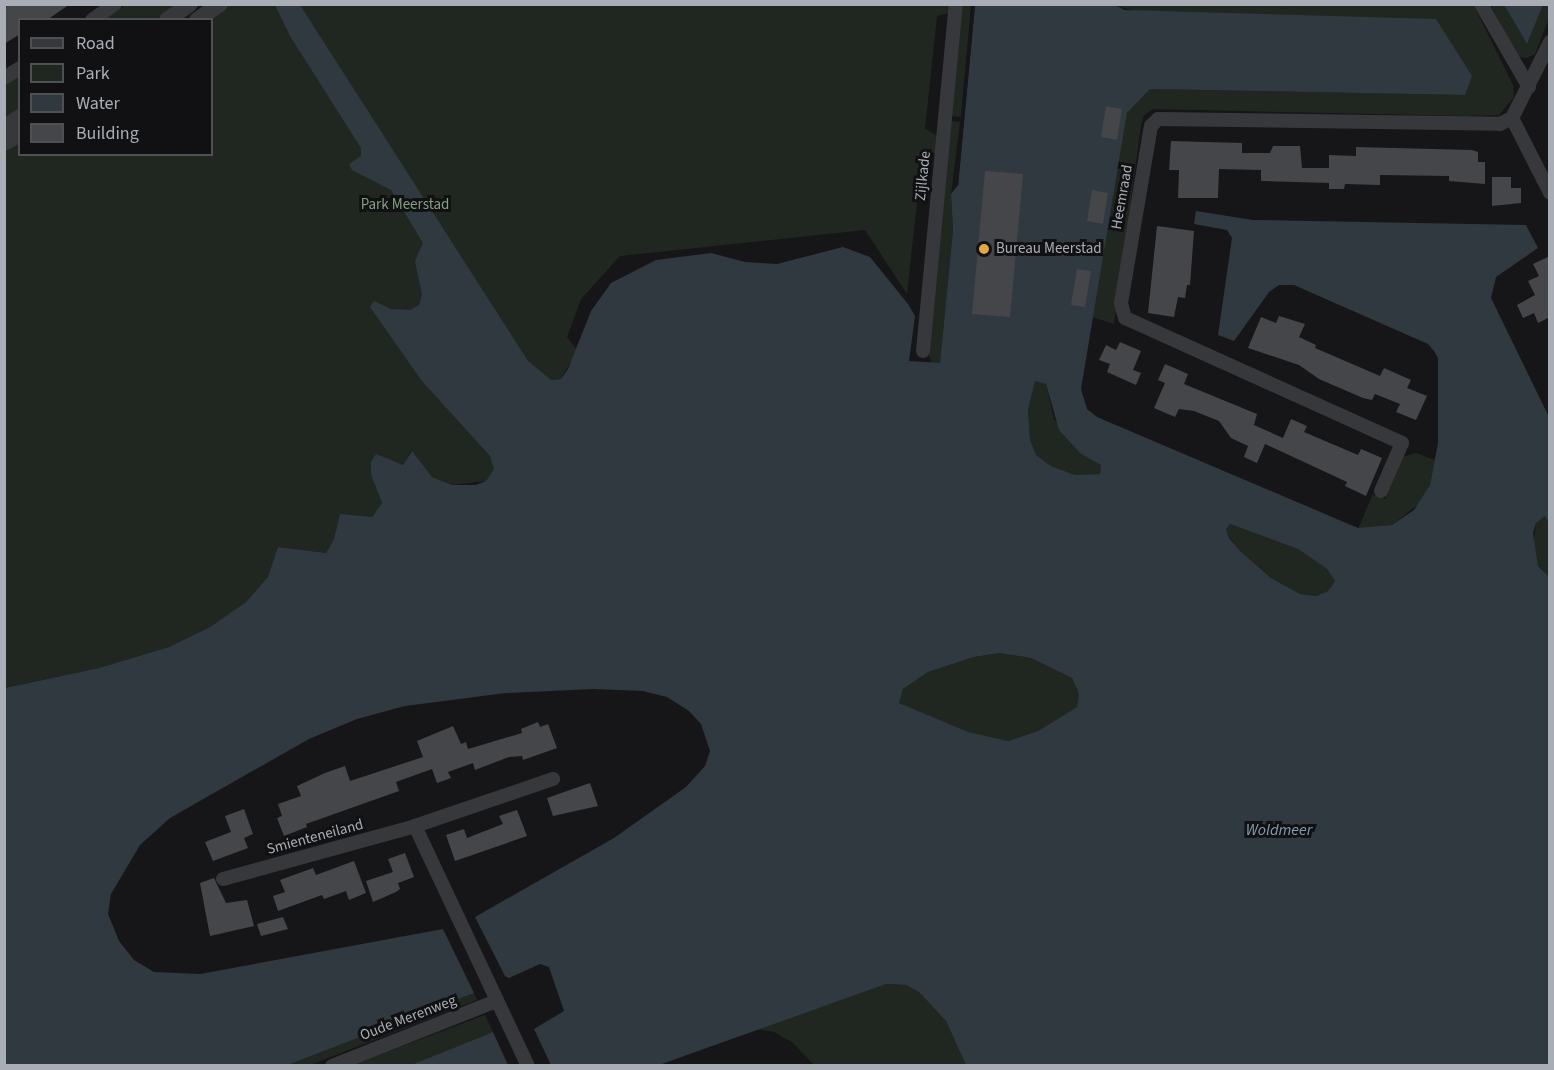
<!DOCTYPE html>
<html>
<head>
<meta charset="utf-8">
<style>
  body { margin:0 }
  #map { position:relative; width:1554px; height:1070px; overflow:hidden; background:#161618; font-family:"Source Sans 3",sans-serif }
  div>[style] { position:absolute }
  .green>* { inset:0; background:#202721 }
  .water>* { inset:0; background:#30393f }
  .pier>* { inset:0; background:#161618 }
  .building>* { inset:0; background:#45464a }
  .minor>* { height:14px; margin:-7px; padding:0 7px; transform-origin:7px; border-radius:7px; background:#37383c }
  .tertiary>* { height:16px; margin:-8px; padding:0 8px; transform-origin:8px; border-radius:8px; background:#37383c }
  .dots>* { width:16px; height:16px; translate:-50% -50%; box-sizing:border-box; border:3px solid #111113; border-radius:50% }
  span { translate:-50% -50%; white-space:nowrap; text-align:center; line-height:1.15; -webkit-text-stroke:6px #111113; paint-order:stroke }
  .street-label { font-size:15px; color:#a9aeb6 }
  .park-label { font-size:15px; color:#82a083 }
  .poi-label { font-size:15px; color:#a9aeb6 }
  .left { translate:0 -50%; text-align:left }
  .water-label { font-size:16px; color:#839cae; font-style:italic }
  .frame { position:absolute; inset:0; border:6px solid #a9aeb6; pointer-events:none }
  .legend { position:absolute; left:18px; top:18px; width:195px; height:138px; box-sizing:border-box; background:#111113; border:2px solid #4e5054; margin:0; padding:8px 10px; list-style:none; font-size:18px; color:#a9aeb6 }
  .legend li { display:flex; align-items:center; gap:12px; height:30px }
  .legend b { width:30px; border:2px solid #4e5054 }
</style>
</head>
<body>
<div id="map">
  <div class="green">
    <i style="clip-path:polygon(126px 5px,178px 5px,156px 19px,103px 20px)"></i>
    <i style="clip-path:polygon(230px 5px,949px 5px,949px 13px,937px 16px,925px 129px,938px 136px,935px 153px,922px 153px,920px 171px,926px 172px,924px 192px,918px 193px,907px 294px,865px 230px,620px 256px,581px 299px,567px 337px,577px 350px,561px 379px,551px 380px,477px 441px,491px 457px,494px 469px,486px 481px,452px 485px,432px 477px,411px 451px,403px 465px,371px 475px,382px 503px,372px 517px,340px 515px,334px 539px,326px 553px,278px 547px,269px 577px,246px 602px,210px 627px,169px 647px,99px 668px,5px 688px,5px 152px,19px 142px,20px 154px,212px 154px,212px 20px,208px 19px)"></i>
    <i style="clip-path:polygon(962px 5px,971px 5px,961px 117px,951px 116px)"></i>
    <i style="clip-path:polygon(1112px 5px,1473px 4px,1513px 85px,1514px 97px,1499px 115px,1465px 116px,1153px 109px,1144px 115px,1141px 125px,1114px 324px,1092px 317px,1127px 113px,1150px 89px,1464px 95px)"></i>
    <i style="clip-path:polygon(1491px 5px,1504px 5px,1527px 44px,1543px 5px,1549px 5px,1549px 18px,1535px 54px,1526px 58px,1516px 56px)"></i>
    <i style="clip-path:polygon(19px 74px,19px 110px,4px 120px,4px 84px)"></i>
    <i style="clip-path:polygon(951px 121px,960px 122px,951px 194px,953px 230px,940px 364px,932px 363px,929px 356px)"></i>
    <i style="clip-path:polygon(1035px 381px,1046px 384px,1054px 419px,1081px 454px,1101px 465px,1100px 474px,1075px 475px,1051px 466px,1036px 455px,1030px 441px,1028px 410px)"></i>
    <i style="clip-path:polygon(1416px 453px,1435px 460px,1430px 485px,1421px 502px,1392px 525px,1358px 529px,1373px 494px,1385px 499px,1403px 457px)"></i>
    <i style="clip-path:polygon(1545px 515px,1549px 523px,1549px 578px,1538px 566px,1533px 548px,1536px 523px)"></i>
    <i style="clip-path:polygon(1230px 524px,1298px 549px,1327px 569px,1335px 581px,1328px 591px,1316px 596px,1300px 594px,1271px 578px,1240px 551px,1229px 537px,1226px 529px)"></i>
    <i style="clip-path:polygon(1000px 653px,1031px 658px,1072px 678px,1079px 694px,1077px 707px,1038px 731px,1008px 741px,968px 733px,899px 703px,903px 689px,928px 672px,974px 657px)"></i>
    <i style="clip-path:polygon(886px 984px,906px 985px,919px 992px,946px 1021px,966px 1065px,814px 1065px,792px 1042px,774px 1032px,756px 1029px)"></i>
    <i style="clip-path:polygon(474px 993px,477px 1000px,310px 1065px,288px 1065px)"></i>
    <i style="clip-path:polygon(485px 1015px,493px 1032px,411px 1065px,352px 1065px)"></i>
  </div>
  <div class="water">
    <i style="clip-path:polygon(evenodd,1112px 4px,1125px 10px,1436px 19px,1472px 76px,1465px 95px,1150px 89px,1127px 113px,1081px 389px,1087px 409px,1097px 417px,1358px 528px,1392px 525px,1414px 510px,1430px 485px,1438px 443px,1438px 358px,1434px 351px,1428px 344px,1294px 285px,1279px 285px,1269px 292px,1234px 341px,1218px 335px,1232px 238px,1227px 230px,1194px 224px,1196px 211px,1253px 220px,1526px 225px,1538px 248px,1496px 277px,1491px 298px,1549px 417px,1549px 523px,1545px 516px,1536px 523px,1533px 533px,1538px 566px,1550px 578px,1549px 1065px,966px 1065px,946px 1021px,919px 992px,906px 985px,886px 984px,659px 1065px,551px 1065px,534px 1029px,564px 1011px,549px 967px,540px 964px,509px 978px,505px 976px,475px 917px,614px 838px,686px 787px,705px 766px,710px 751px,701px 724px,689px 711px,667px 697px,643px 691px,593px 689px,506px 693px,405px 706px,357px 719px,309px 739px,170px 818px,140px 845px,111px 894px,108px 914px,119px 941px,134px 960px,154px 972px,200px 974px,443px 929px,474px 993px,288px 1065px,5px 1066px,5px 688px,99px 668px,169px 647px,210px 627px,246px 602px,268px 577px,278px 547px,326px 553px,334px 539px,340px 514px,372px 517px,382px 503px,371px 475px,371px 462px,376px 454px,403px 465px,412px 451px,432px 477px,452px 485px,476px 485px,486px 481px,494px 469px,490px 456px,422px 381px,370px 307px,374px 301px,391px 309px,410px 310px,419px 305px,422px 295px,415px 261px,423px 243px,391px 190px,352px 170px,349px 164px,361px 156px,361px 148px,290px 36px,275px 5px,300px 5px,528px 361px,551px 380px,561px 379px,568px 369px,591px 311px,611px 283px,656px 260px,711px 253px,745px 262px,777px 264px,843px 247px,870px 257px,908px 304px,915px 316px,909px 361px,940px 363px,953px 230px,951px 194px,958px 185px,975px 5px,1112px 4px,1035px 381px,1046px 384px,1059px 430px,1081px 454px,1101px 465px,1100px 474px,1075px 475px,1051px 466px,1036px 455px,1030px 440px,1028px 410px,1035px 381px,1112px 4px,1230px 524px,1298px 549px,1327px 569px,1335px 581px,1328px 591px,1316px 596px,1300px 594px,1271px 578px,1240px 551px,1229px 538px,1226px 529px,1230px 524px,1112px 4px,1000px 653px,1031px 658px,1072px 678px,1079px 694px,1077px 707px,1038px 731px,1008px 741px,968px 732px,899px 703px,903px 689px,928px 672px,974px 657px,1000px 653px)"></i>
    <i style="clip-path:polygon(1504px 5px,1543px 5px,1527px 44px,1510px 15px)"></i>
    <i style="clip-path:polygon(493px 1032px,508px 1065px,411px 1065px)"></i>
  </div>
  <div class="pier">
    <i style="clip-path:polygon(972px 4px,975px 5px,958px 186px,954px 185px)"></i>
  </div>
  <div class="building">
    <i style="clip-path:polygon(11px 4px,70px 4px,47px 20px,20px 20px,20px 34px,4px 44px,4px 8px)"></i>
    <i style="clip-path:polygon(1106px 106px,1122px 109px,1117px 140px,1101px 137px)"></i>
    <i style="clip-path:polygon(1171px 141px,1242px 143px,1242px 153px,1270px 153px,1273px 146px,1300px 146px,1302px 168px,1329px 168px,1329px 155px,1356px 156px,1356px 147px,1472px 150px,1478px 152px,1478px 162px,1485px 162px,1485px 184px,1449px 181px,1449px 176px,1380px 175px,1380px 185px,1345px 184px,1344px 189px,1329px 189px,1329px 183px,1261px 181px,1261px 170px,1219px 169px,1218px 198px,1178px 198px,1179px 170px,1169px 170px)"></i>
    <i style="clip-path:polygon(985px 171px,1023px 174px,1010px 317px,972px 314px)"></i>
    <i style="clip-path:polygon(1492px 177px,1511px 177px,1511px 188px,1521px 188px,1521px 203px,1492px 206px)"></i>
    <i style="clip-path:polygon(1092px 190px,1108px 193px,1103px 224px,1087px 221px)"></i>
    <i style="clip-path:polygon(1157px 226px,1194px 231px,1190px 285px,1187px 285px,1185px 298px,1178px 297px,1174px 317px,1148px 313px)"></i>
    <i style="clip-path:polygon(1550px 256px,1550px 317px,1538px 323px,1534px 313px,1523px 318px,1517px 305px,1535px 295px,1528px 281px,1539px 276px,1533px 264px)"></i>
    <i style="clip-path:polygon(1077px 269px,1091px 271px,1085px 307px,1071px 305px)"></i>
    <i style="clip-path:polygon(1279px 316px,1305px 324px,1299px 337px,1316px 345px,1315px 348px,1380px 376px,1384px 368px,1411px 380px,1407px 388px,1427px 396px,1416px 420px,1396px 412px,1400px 404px,1375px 394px,1372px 400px,1363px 398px,1319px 379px,1299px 365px,1248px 348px,1261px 317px,1276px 323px)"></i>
    <i style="clip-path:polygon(1120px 342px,1141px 351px,1133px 370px,1141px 373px,1136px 385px,1107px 372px,1110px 364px,1099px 360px,1106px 345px,1116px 350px)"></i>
    <i style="clip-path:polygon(1165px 364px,1188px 374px,1184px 384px,1257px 414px,1254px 425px,1283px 438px,1291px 419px,1307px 426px,1304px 432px,1358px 455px,1361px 449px,1382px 458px,1366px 496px,1345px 486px,1347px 482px,1265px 444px,1257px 463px,1244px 457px,1248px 446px,1231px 438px,1219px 421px,1194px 411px,1179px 409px,1175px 417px,1154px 408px,1165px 383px,1158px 380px)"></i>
    <i style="clip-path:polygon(538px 722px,540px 727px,548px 724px,557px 748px,523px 760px,522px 756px,509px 757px,475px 770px,473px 763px,448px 772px,451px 778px,437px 783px,432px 769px,396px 782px,399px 791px,306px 824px,307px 827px,284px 836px,277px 818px,282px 816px,278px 804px,301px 796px,297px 786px,325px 773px,345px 766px,350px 781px,423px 757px,417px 741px,453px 726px,461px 744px,466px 742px,468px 749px,522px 733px,521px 729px)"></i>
    <i style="clip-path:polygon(590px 783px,598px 806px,553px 816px,547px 798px)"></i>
    <i style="clip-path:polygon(244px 809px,253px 834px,244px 838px,248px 848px,213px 861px,205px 842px,231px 832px,225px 816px)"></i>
    <i style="clip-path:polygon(517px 810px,527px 836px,455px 861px,446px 835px,464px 829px,467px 838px,503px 824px,499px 816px)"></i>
    <i style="clip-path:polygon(405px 853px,414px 877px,398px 883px,400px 889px,396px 892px,373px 902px,366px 881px,393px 872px,388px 859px)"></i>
    <i style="clip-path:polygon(354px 861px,366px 893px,349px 900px,346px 891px,324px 899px,322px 895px,278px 911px,273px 896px,285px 892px,280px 880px,313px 868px,316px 875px)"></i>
    <i style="clip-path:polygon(214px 878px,226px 903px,247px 900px,254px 926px,210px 936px,200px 883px)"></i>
    <i style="clip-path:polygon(283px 917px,288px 929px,261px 936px,257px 924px)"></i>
  </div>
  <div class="minor">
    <i style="left:1481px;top:4px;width:96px;rotate:60deg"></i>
    <i style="left:92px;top:20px;width:28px;rotate:-35deg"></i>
    <i style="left:4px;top:78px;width:19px;rotate:-32deg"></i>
    <i style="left:1512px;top:118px;width:84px;rotate:63.1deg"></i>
    <i style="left:923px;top:351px;width:349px;rotate:-84.6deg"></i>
    <i style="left:1381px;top:491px;width:52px;rotate:-66.4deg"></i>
    <i style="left:1402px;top:443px;width:304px;rotate:-155.7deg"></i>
    <i style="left:1125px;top:318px;width:16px;rotate:-105deg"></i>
    <i style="left:1121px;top:303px;width:180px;rotate:-80.4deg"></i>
    <i style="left:1151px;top:126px;width:10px;rotate:-45deg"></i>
    <i style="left:1158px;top:119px;width:342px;rotate:0.8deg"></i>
    <i style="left:1500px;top:124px;width:13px;rotate:-27deg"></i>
    <i style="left:1512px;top:118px;width:85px;rotate:-63.4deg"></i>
    <i style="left:415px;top:826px;width:265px;rotate:64.8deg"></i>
    <i style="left:223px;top:879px;width:199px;rotate:-15.4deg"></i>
    <i style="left:415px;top:826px;width:146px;rotate:-18.8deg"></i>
    <i style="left:332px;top:1066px;width:176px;rotate:-21.6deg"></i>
  </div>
  <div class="tertiary">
    <i style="left:167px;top:20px;width:28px;rotate:-35deg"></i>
    <i style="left:197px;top:20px;width:28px;rotate:-35deg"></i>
    <i style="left:4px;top:127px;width:19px;rotate:-32deg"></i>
    <i style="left:4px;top:143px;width:18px;rotate:-29deg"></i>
  </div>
  <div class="dots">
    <i style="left:984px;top:249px;background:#e1a744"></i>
  </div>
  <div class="street-label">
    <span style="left:923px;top:176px;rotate:-84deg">Zijlkade</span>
    <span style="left:1122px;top:197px;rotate:-80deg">Heemraad</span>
    <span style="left:315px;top:837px;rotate:-15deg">Smienteneiland</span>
    <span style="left:408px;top:1018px;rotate:-21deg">Oude Merenweg</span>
  </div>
  <div class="park-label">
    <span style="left:405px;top:205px">Park Meerstad</span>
  </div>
  <div class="poi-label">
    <span class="left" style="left:996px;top:249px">Bureau Meerstad</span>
  </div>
  <div class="water-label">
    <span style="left:1279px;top:830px">Woldmeer</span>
  </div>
  <div class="frame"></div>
  <ul class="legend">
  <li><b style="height:8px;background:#37383c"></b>Road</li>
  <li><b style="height:16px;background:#202721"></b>Park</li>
  <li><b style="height:16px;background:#30393f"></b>Water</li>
  <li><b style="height:16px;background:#45464a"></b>Building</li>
  </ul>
</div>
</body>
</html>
